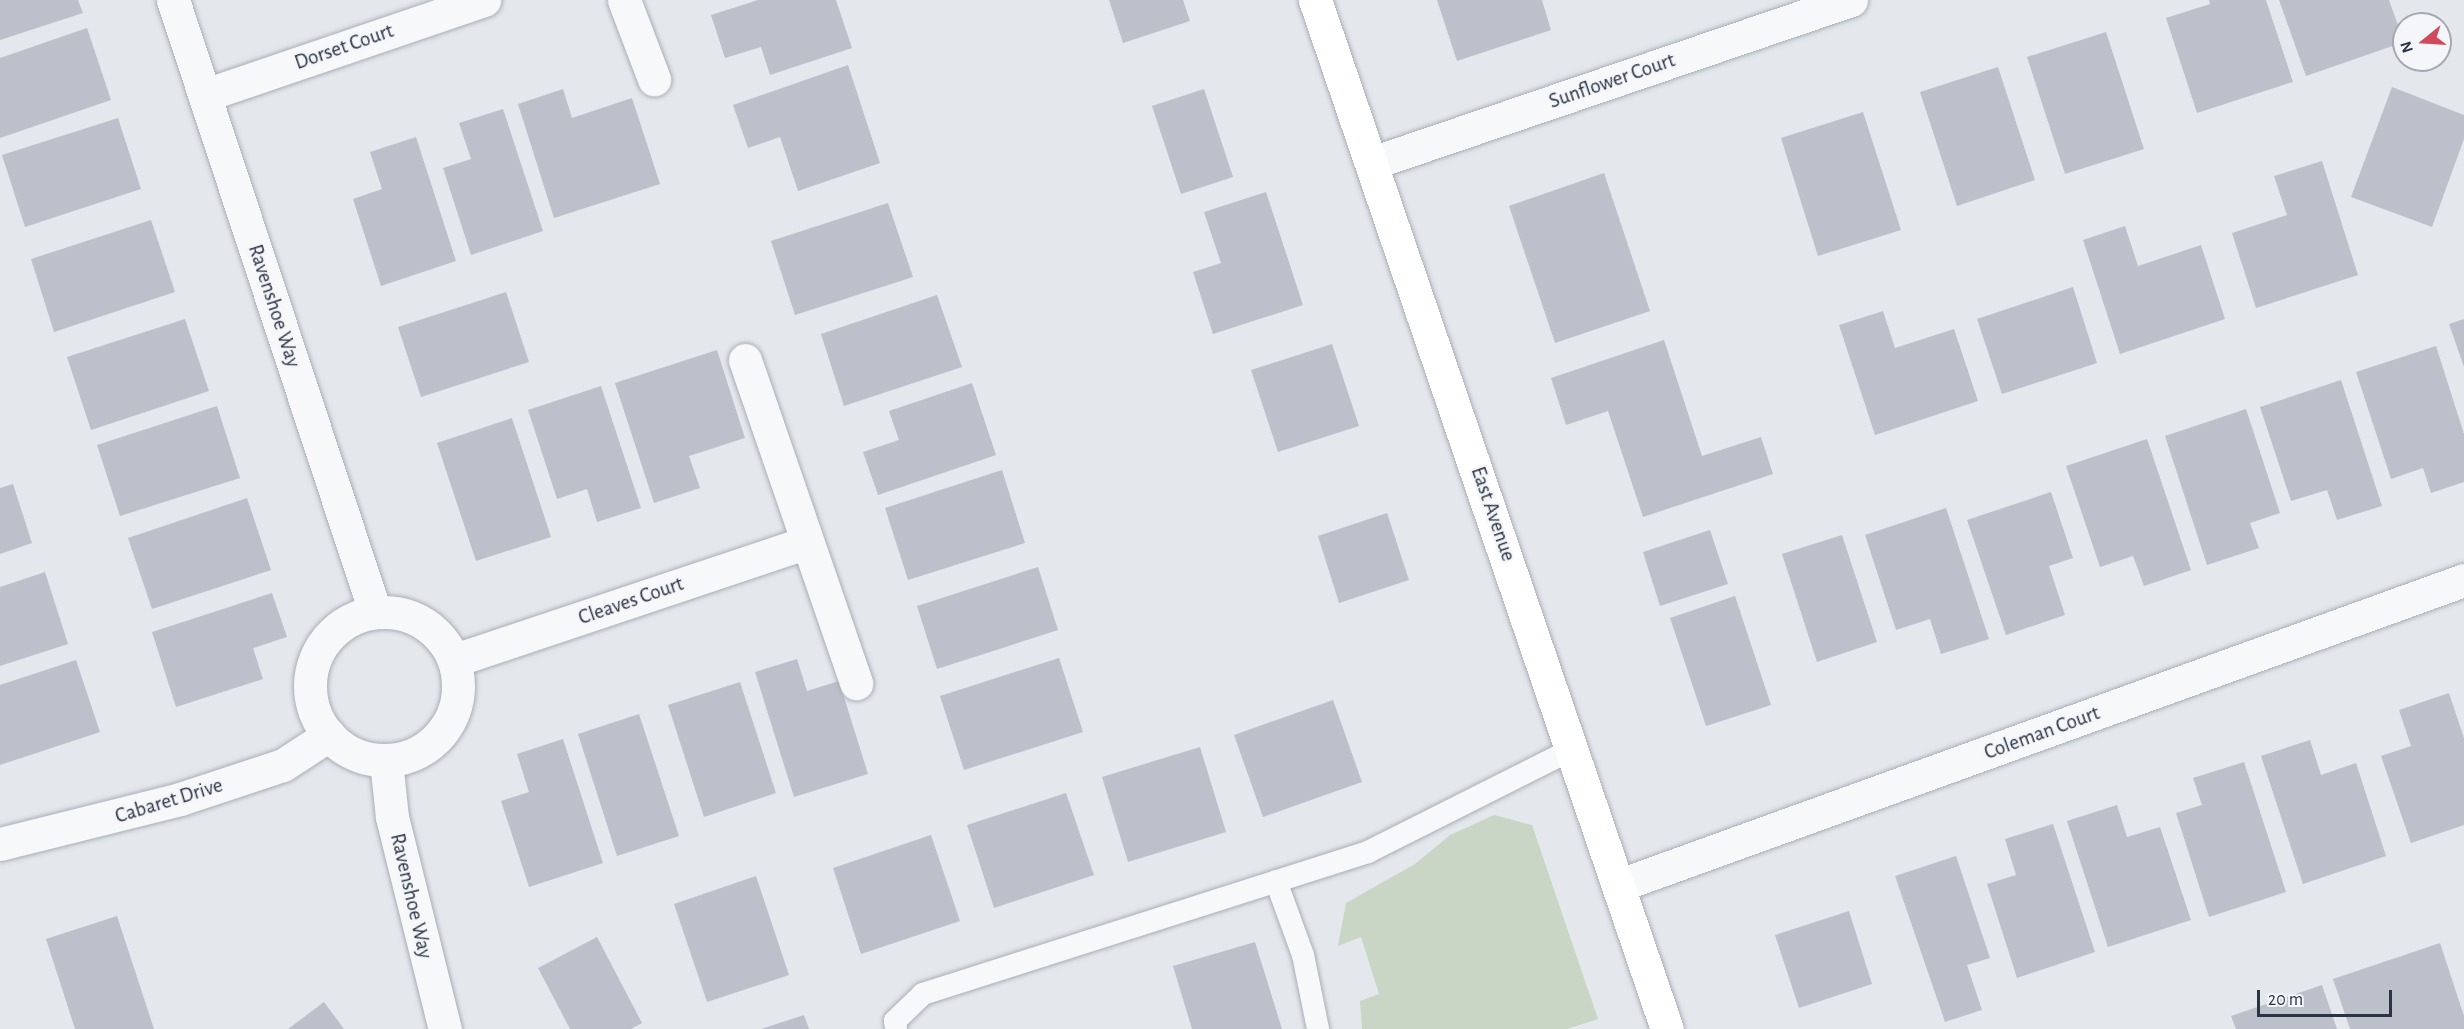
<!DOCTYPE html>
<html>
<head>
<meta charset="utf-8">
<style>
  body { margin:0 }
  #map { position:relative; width:2464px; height:1029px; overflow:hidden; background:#e4e7ec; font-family:"Alegreya Sans",sans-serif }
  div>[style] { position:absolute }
  .green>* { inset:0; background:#c9d6c5 }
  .building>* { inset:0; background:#bbc0ca }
  .roads { filter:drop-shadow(0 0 2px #a9aeb7) drop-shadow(0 0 2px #a9aeb7) }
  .lane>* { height:22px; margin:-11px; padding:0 11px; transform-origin:11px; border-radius:11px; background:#f7f8fa }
  .street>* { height:33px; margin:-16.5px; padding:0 16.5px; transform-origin:16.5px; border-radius:16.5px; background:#f7f8fa }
  .street>.ring { margin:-16.5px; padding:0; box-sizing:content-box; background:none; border:33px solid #f7f8fa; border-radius:50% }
  .secondary>* { height:33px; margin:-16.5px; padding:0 16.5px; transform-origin:16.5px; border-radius:16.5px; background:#fff }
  span { translate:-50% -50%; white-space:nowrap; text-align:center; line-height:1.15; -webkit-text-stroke:5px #f4f6f9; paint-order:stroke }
  .street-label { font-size:21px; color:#2b3445 }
  .north { position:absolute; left:2392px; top:12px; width:60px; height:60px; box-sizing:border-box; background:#f4f6f9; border:2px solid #a4a8b1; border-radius:50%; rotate:252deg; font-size:16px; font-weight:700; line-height:24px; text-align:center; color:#2b3445 }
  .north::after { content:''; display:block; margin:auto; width:21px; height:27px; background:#d1495b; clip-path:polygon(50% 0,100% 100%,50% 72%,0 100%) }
  .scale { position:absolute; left:2257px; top:990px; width:135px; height:27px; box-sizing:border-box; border:3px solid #2b3445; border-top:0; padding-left:8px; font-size:18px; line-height:21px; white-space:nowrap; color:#2b3445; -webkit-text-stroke:4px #f4f6f9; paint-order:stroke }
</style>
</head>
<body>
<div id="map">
  <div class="green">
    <i style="clip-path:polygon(1494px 815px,1532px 825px,1598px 1019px,1567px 1029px,1362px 1029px,1360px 1001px,1379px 994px,1361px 937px,1338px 946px,1346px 903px,1415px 864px,1450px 835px)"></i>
  </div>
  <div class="building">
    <i style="clip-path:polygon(0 0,78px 0,83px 13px,0 40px)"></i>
    <i style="clip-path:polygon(758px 0,836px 0,852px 48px,770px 75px,761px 47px,725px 58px,711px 15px)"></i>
    <i style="clip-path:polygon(1109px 0,1183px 0,1190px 21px,1123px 43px)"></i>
    <i style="clip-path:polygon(1437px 0,1542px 0,1551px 30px,1457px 61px)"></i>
    <i style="clip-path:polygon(2209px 0,2266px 0,2293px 82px,2197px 113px,2166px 18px,2210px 4px)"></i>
    <i style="clip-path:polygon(2279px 0,2389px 0,2404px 42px,2306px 76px)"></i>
    <i style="clip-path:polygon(87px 28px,111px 100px,0 138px,0 58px)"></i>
    <i style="clip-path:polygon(2106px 32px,2144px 149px,2065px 174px,2027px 57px)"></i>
    <i style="clip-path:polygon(848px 65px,880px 163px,798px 191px,780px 137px,748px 148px,733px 105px)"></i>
    <i style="clip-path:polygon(1998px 67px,2035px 180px,1957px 206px,1920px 92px)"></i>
    <i style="clip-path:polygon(2392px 87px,2464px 115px,2464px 139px,2432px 227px,2351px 197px)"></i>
    <i style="clip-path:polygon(563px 89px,572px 118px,632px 98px,660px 184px,554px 218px,518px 104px)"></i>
    <i style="clip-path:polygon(1204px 89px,1233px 177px,1181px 194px,1152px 106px)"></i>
    <i style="clip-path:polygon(503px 109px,543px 231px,471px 255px,443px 168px,471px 159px,459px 123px)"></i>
    <i style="clip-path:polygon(1863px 112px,1901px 230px,1818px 256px,1781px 138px)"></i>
    <i style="clip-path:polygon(118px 118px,141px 189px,25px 227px,2px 155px)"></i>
    <i style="clip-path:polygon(416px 137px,456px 261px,381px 286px,353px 199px,382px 189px,370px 152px)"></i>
    <i style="clip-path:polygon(2322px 161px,2358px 275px,2256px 308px,2232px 233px,2287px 215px,2274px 176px)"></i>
    <i style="clip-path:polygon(1604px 173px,1650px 311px,1555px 343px,1509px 206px)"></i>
    <i style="clip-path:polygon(1266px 192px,1303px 305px,1213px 334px,1193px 272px,1221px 263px,1204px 212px)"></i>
    <i style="clip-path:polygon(888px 203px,913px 277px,795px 315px,771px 241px)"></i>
    <i style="clip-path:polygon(151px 220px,175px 292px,54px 332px,31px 259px)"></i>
    <i style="clip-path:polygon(2125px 226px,2138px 266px,2201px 245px,2225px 319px,2120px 354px,2083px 240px)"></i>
    <i style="clip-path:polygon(2073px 287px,2097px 363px,2002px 394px,1977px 319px)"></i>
    <i style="clip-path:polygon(506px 292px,529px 362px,421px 397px,398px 327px)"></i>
    <i style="clip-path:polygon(937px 295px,962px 367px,844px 406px,821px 334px)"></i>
    <i style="clip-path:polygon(1883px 311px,1895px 348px,1954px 329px,1978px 401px,1875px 435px,1839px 325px)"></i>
    <i style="clip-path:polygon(185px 319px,209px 391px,91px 430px,67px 357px)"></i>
    <i style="clip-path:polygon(2464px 319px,2464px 367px,2449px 324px)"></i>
    <i style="clip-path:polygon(1664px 340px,1702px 456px,1761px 437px,1773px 474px,1643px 517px,1608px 411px,1566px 425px,1551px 378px)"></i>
    <i style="clip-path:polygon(1332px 344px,1359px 426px,1278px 452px,1251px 370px)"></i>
    <i style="clip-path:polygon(2436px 346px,2464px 434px,2464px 482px,2431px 493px,2423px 468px,2391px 479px,2356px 372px)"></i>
    <i style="clip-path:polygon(717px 350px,745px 438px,689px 456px,700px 488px,654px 503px,615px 383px)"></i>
    <i style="clip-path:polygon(2341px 380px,2382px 506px,2337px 520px,2327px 490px,2291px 501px,2260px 407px)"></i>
    <i style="clip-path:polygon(972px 383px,996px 455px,878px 495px,863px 452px,899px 440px,889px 411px)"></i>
    <i style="clip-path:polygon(601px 386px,641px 508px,597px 522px,587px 489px,557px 499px,528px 410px)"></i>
    <i style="clip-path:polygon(217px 406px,240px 478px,120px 516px,97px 445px)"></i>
    <i style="clip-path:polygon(2246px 409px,2280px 513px,2250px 523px,2259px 548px,2207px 565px,2165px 436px)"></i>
    <i style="clip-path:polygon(512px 418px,551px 537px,476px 561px,437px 443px)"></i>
    <i style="clip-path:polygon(2147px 439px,2191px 570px,2144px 586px,2133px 556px,2100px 567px,2066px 466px)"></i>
    <i style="clip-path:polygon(1002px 470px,1025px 543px,908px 580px,885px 508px)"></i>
    <i style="clip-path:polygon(13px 484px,32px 543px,0 554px,0 488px)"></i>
    <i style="clip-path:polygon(2051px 492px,2073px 558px,2049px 566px,2065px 615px,2006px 635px,1967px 520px)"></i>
    <i style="clip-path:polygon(247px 498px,271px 570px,152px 609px,128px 538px)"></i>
    <i style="clip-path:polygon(1946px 508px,1989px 639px,1941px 654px,1930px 619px,1896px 630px,1865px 535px)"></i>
    <i style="clip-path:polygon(1387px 513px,1409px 580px,1339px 603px,1318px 536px)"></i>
    <i style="clip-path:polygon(1710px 530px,1728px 584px,1660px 606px,1643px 552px)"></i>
    <i style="clip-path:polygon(1842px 535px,1877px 642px,1817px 662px,1782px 554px)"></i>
    <i style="clip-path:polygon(1038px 567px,1058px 630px,937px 669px,917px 606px)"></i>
    <i style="clip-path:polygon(45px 572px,68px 644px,0 666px,0 587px)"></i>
    <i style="clip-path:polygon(272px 593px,287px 637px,253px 648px,263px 679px,176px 707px,152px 632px)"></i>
    <i style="clip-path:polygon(1735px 596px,1771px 705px,1706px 726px,1670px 618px)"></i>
    <i style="clip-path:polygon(1059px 658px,1083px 732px,964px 770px,940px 696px)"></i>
    <i style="clip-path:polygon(797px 659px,807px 691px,839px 681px,868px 774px,794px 797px,755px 672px)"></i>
    <i style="clip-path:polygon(76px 660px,100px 732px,0 765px,0 685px)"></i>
    <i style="clip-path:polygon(740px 682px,776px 793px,704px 817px,668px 705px)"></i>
    <i style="clip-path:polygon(2449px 693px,2464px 738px,2464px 825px,2411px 843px,2381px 756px,2411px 746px,2399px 710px)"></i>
    <i style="clip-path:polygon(1333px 700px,1362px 782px,1263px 817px,1234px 735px)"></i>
    <i style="clip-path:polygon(639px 714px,679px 836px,617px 856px,578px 734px)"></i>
    <i style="clip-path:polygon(563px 739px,603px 863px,529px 887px,501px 801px,529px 792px,517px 754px)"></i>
    <i style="clip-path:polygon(2310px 740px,2321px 775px,2356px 763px,2386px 856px,2303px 884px,2261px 756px)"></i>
    <i style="clip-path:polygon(1200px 747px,1226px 832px,1128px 862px,1102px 777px)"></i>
    <i style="clip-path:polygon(2244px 762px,2286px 892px,2209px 917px,2176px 813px,2202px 805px,2193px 778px)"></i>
    <i style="clip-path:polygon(1066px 793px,1094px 875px,994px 908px,967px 825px)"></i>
    <i style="clip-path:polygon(2117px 805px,2127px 837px,2160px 827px,2191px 920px,2108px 947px,2067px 821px)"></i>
    <i style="clip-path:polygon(2053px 824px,2095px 952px,2017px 978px,1987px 884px,2016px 875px,2005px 839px)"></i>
    <i style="clip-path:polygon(931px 835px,960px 921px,861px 954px,833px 868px)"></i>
    <i style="clip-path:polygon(1956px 856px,1990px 958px,1967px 965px,1982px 1010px,1945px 1022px,1895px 876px)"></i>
    <i style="clip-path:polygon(756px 876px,789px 975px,707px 1002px,674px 904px)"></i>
    <i style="clip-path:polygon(1849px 911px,1872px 984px,1799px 1008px,1775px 935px)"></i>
    <i style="clip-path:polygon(117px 916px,154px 1029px,75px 1029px,46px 939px)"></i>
    <i style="clip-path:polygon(597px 937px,642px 1023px,631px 1029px,570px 1029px,538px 968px)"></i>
    <i style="clip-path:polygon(1255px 942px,1282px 1029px,1192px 1029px,1173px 966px)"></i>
    <i style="clip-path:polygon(2440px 943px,2464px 1016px,2464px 1029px,2350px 1029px,2333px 979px)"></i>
    <i style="clip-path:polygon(2322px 985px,2337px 1029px,2236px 1029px,2231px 1016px)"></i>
    <i style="clip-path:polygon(324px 1002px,344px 1029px,288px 1029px)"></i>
    <i style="clip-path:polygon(804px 1015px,809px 1029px,761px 1029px)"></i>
  </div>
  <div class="roads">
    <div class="lane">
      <i style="left:1276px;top:881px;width:79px;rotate:70deg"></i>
      <i style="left:1303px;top:955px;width:76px;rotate:78.5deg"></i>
      <i style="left:896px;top:1029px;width:8px;rotate:-97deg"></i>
      <i style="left:895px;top:1021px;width:39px;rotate:-44deg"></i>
      <i style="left:923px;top:994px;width:467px;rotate:-17.7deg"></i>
      <i style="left:1368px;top:852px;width:229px;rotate:-26.7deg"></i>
    </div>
    <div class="street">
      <i style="left:173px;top:0;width:644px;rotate:71.73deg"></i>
      <i style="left:624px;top:0;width:85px;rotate:69.2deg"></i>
      <i style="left:205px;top:95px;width:295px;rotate:-18.8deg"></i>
      <i style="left:1372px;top:163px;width:506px;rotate:-18.79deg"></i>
      <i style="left:745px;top:360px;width:342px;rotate:71deg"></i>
      <i class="ring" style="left:310px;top:612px;width:115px;height:115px"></i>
      <i style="left:455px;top:660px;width:371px;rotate:-18.5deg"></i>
      <i style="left:386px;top:761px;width:56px;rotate:83.9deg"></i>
      <i style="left:392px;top:817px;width:219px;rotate:76deg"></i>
      <i style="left:0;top:844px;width:186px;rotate:-14deg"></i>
      <i style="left:180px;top:799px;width:108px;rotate:-18.3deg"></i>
      <i style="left:283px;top:765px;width:55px;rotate:-33.1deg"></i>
      <i style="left:1620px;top:885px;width:897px;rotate:-19.87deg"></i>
    </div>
    <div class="secondary">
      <i style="left:1315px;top:0;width:1088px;rotate:71.12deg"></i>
    </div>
  </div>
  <div class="street-label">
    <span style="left:344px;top:47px;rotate:-19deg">Dorset Court</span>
    <span style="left:1612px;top:81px;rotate:-19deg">Sunflower Court</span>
    <span style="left:274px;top:306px;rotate:72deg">Ravenshoe Way</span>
    <span style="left:1493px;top:514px;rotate:71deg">East Avenue</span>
    <span style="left:631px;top:601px;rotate:-19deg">Cleaves Court</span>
    <span style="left:2042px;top:733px;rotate:-20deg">Coleman Court</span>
    <span style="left:169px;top:801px;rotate:-17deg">Cabaret Drive</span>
    <span style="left:411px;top:896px;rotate:77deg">Ravenshoe Way</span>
  </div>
  <div class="north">N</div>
  <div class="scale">20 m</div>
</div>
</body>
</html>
